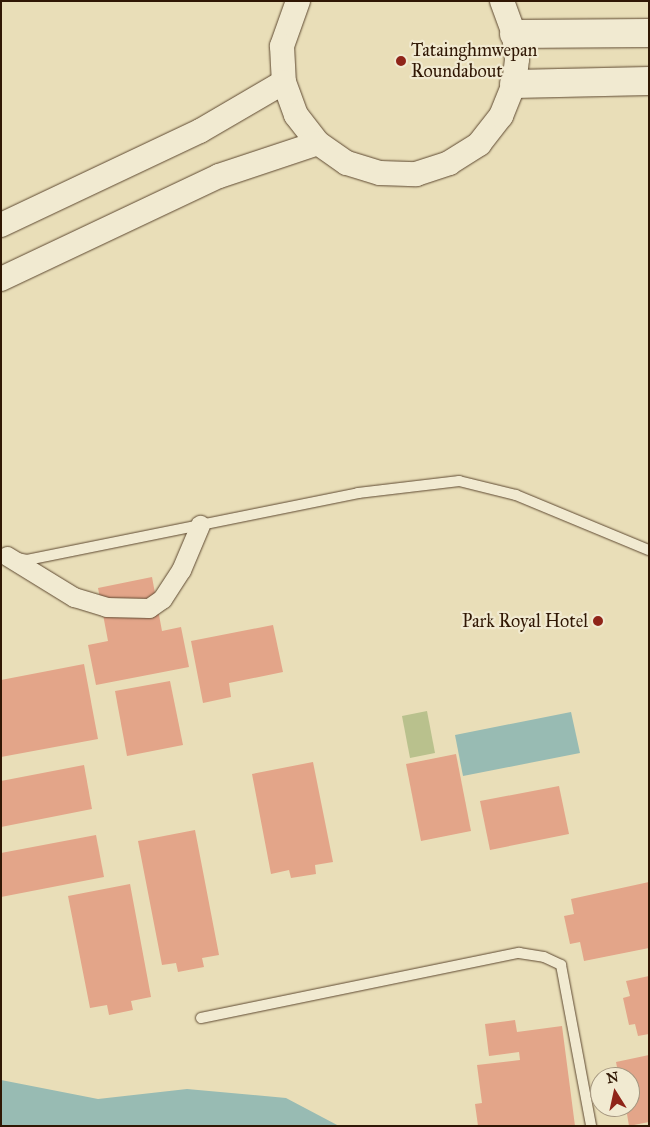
<!DOCTYPE html>
<html>
<head>
<meta charset="utf-8">
<style>
  body { margin:0 }
  #map { position:relative; width:650px; height:1127px; overflow:hidden; background:#e9deb8; font-family:"IM FELL Great Primer",serif }
  div>[style] { position:absolute }
  .green>* { inset:0; background:#b9c18d }
  .water>* { inset:0; background:#98bbb3 }
  .building>* { inset:0; background:#e3a589 }
  .roads { filter:drop-shadow(0 0 1px #5e4931) drop-shadow(0 0 1px #5e4931) }
  .service>* { height:10px; margin:-5px; padding:0 5px; transform-origin:5px; border-radius:5px; background:#f1ead1 }
  .minor>* { height:19px; margin:-9.5px; padding:0 9.5px; transform-origin:9.5px; border-radius:9.5px; background:#f1ead1 }
  .tertiary>* { height:24px; margin:-12px; padding:0 12px; transform-origin:12px; border-radius:12px; background:#f1ead1 }
  .secondary>* { height:28px; margin:-14px; padding:0 14px; transform-origin:14px; border-radius:14px; background:#f1ead1 }
  .dots>* { width:14px; height:14px; translate:-50% -50%; box-sizing:border-box; border:2px solid #f1ead1; border-radius:50% }
  span { translate:-50% -50%; white-space:nowrap; text-align:center; line-height:1.15; -webkit-text-stroke:4.5px #f1ead1; paint-order:stroke }
  .poi-label { font-size:18px; color:#301704 }
  .left { translate:0 -50%; text-align:left }
  .right { translate:-100% -50%; text-align:right }
  .frame { position:absolute; inset:0; border:2px solid #301704; pointer-events:none }
  .north { position:absolute; left:590px; top:1067px; width:50px; height:50px; box-sizing:border-box; background:#f1ead1; border:1px solid #a4967f; border-radius:50%; rotate:350deg; font-size:14px; font-weight:700; line-height:20px; text-align:center; color:#301704 }
  .north::after { content:''; display:block; margin:auto; width:18px; height:22px; background:#8f2418; clip-path:polygon(50% 0,100% 100%,50% 72%,0 100%) }
</style>
</head>
<body>
<div id="map">
  <div class="green">
    <i style="clip-path:polygon(427px 711px,435px 753px,410px 758px,402px 716px)"></i>
  </div>
  <div class="water">
    <i style="clip-path:polygon(571px 712px,580px 753px,463px 776px,455px 735px)"></i>
    <i style="clip-path:polygon(1px 1080px,98px 1099px,187px 1089px,286px 1098px,339px 1126px,1px 1126px)"></i>
  </div>
  <div class="building">
    <i style="clip-path:polygon(152px 577px,162px 631px,181px 627px,189px 667px,96px 685px,88px 645px,108px 641px,98px 588px)"></i>
    <i style="clip-path:polygon(273px 625px,283px 672px,229px 683px,231px 697px,203px 703px,191px 641px)"></i>
    <i style="clip-path:polygon(84px 664px,98px 739px,1px 757px,1px 680px)"></i>
    <i style="clip-path:polygon(170px 681px,183px 745px,127px 756px,115px 691px)"></i>
    <i style="clip-path:polygon(456px 754px,471px 831px,421px 841px,406px 764px)"></i>
    <i style="clip-path:polygon(313px 762px,333px 862px,315px 865px,316px 874px,291px 878px,289px 870px,271px 874px,252px 774px)"></i>
    <i style="clip-path:polygon(84px 765px,92px 809px,1px 827px,1px 781px)"></i>
    <i style="clip-path:polygon(559px 786px,569px 834px,490px 850px,480px 801px)"></i>
    <i style="clip-path:polygon(195px 830px,219px 955px,202px 958px,204px 967px,178px 972px,176px 963px,162px 965px,138px 841px)"></i>
    <i style="clip-path:polygon(96px 835px,104px 877px,1px 897px,1px 853px)"></i>
    <i style="clip-path:polygon(649px 882px,649px 948px,584px 961px,580px 942px,570px 944px,564px 916px,574px 914px,571px 899px)"></i>
    <i style="clip-path:polygon(130px 884px,151px 997px,131px 1001px,133px 1010px,109px 1015px,107px 1005px,90px 1008px,68px 896px)"></i>
    <i style="clip-path:polygon(649px 976px,649px 1034px,638px 1036px,635px 1024px,629px 1025px,623px 998px,630px 996px,626px 981px)"></i>
    <i style="clip-path:polygon(515px 1020px,517px 1032px,562px 1026px,575px 1126px,478px 1126px,475px 1104px,482px 1103px,477px 1065px,520px 1060px,519px 1052px,489px 1056px,485px 1024px)"></i>
    <i style="clip-path:polygon(649px 1055px,649px 1122px,629px 1126px,626px 1108px,615px 1111px,614px 1107px,630px 1107px,630px 1077px,619px 1077px,616px 1062px)"></i>
  </div>
  <div class="roads">
    <div class="service">
      <i style="left:17px;top:558px;width:10px;rotate:11deg"></i>
      <i style="left:27px;top:560px;width:338px;rotate:-11.4deg"></i>
      <i style="left:358px;top:493px;width:102px;rotate:-6.8deg"></i>
      <i style="left:459px;top:481px;width:59px;rotate:13.8deg"></i>
      <i style="left:516px;top:495px;width:144px;rotate:22.5deg"></i>
      <i style="left:201px;top:1018px;width:325px;rotate:-11.6deg"></i>
      <i style="left:519px;top:953px;width:25px;rotate:9deg"></i>
      <i style="left:544px;top:957px;width:19px;rotate:25deg"></i>
      <i style="left:561px;top:965px;width:164px;rotate:79.4deg"></i>
    </div>
    <div class="minor">
      <i style="left:7px;top:556px;width:79px;rotate:31.5deg"></i>
      <i style="left:74px;top:597px;width:34px;rotate:17deg"></i>
      <i style="left:106px;top:607px;width:43px;rotate:1.3deg"></i>
      <i style="left:149px;top:608px;width:16px;rotate:-35deg"></i>
      <i style="left:162px;top:599px;width:35px;rotate:-57deg"></i>
      <i style="left:181px;top:570px;width:49px;rotate:-67.1deg"></i>
    </div>
    <div class="tertiary">
      <i style="left:298px;top:1px;width:48px;rotate:109.6deg"></i>
      <i style="left:282px;top:46px;width:36px;rotate:87deg"></i>
      <i style="left:284px;top:82px;width:35px;rotate:70deg"></i>
      <i style="left:296px;top:115px;width:36px;rotate:52deg"></i>
      <i style="left:318px;top:143px;width:35px;rotate:35deg"></i>
      <i style="left:347px;top:163px;width:34px;rotate:17deg"></i>
      <i style="left:380px;top:173px;width:36px;rotate:2deg"></i>
      <i style="left:416px;top:174px;width:35px;rotate:-18deg"></i>
      <i style="left:449px;top:163px;width:36px;rotate:-32deg"></i>
      <i style="left:479px;top:144px;width:36px;rotate:-52deg"></i>
      <i style="left:501px;top:116px;width:35px;rotate:-68deg"></i>
      <i style="left:514px;top:84px;width:25px;rotate:-83deg"></i>
      <i style="left:517px;top:59px;width:25px;rotate:-97deg"></i>
      <i style="left:514px;top:34px;width:35px;rotate:-110deg"></i>
      <i style="left:1px;top:225px;width:220px;rotate:-25.3deg"></i>
      <i style="left:200px;top:131px;width:97px;rotate:-30.3deg"></i>
      <i style="left:1px;top:279px;width:241px;rotate:-25.3deg"></i>
      <i style="left:219px;top:176px;width:104px;rotate:-18.4deg"></i>
    </div>
    <div class="secondary">
      <i style="left:514px;top:34px;width:135px;rotate:-0.4deg"></i>
      <i style="left:514px;top:84px;width:135px;rotate:-1.3deg"></i>
    </div>
  </div>
  <div class="dots">
    <i style="left:401px;top:61px;background:#8f2418"></i>
    <i style="left:598px;top:621px;background:#8f2418"></i>
  </div>
  <div class="poi-label">
    <span class="left" style="left:411px;top:61px">Tatainghmwepan<br>Roundabout</span>
    <span class="right" style="left:588px;top:621px">Park Royal Hotel</span>
  </div>
  <div class="frame"></div>
  <div class="north">N</div>
</div>
</body>
</html>
